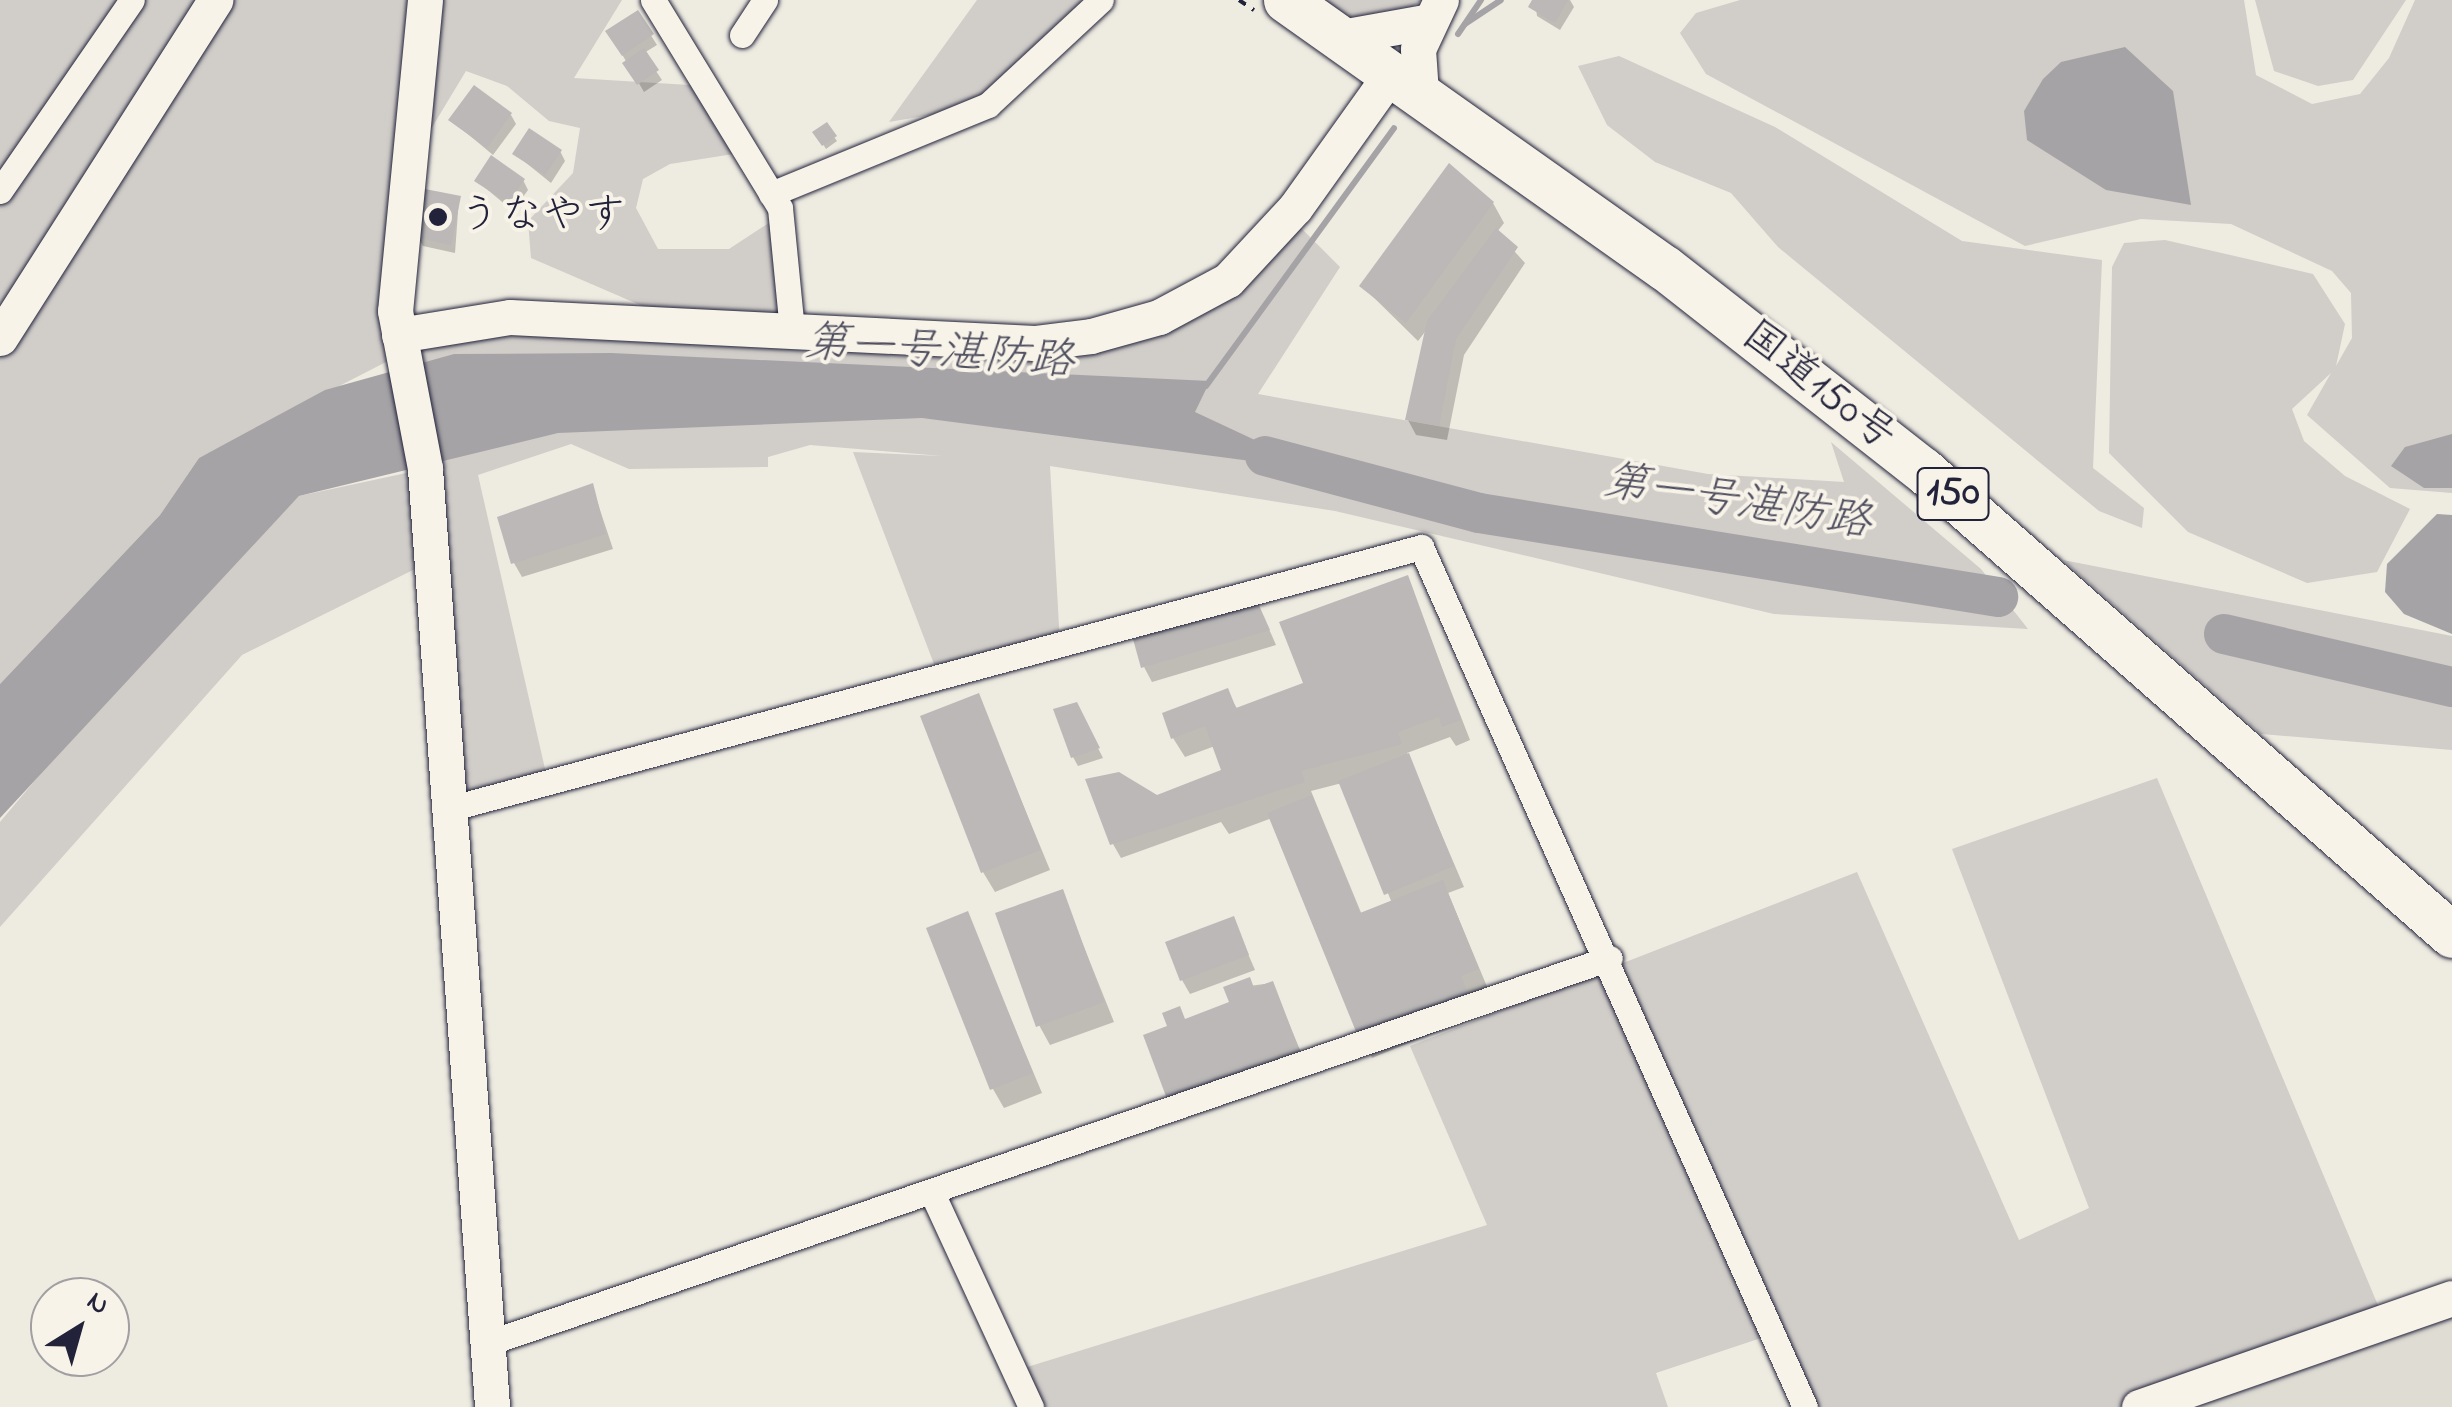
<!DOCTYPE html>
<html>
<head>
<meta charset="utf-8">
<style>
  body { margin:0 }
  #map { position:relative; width:2452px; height:1407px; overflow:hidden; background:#eeebe1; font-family:"Indie Flower","Klee One",sans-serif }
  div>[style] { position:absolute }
  .built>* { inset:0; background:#dfdcd4 }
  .green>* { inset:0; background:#d1cdc9 }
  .water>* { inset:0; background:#a6a3a6 }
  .shadow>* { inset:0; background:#0003 }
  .stream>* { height:6px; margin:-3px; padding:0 3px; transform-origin:3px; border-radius:3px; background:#a6a3a6 }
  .river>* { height:40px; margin:-20px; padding:0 20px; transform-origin:20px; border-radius:20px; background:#a6a3a6 }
  .building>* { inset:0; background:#bbb8b7 }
  .path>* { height:4px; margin-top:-2px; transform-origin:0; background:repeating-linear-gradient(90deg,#22223b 0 8px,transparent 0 16px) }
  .roads { filter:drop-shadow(0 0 2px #22223b) drop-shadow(0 0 2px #22223b) }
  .street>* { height:25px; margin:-12.5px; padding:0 12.5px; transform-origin:12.5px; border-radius:12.5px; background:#f7f3e8 }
  .secondary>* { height:35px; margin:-17.5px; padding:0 17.5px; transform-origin:17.5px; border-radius:17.5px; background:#f7f3e8 }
  .highway>* { height:45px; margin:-22.5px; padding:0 22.5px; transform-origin:22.5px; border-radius:22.5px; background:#f7f3e8 }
  .dots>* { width:28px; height:28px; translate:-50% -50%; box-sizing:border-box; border:5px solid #f7f3e8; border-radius:50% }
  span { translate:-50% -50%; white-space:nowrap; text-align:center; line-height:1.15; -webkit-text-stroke:8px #f7f3e8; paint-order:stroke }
  .shield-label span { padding:2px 8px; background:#f7f3e8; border:2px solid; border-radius:8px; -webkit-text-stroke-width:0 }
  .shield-label { font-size:40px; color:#22223b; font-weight:700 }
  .poi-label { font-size:42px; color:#22223b }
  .left { translate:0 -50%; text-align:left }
  .street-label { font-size:42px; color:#22223b }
  .water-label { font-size:45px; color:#504f60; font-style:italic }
  .north { position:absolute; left:30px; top:1277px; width:100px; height:100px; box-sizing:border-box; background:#f7f3e8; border:2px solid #a29fa3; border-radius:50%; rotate:37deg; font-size:28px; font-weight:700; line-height:40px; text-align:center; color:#22223b }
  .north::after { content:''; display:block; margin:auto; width:35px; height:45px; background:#22223b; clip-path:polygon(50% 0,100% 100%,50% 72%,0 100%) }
</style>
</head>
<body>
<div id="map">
  <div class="built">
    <i style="clip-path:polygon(2452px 1313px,2452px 1407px,2179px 1407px)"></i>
  </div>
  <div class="green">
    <i style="clip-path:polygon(0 0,201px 0,0 325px)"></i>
    <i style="clip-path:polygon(228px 0,416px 0,391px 352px,400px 340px,516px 319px,691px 327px,531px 258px,528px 221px,573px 173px,580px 128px,549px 121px,507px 86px,466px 71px,408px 167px,424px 0,622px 0,574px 78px,706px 86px,746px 152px,670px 164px,643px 179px,636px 208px,658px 249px,729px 249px,781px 215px,791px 318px,721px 330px,850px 341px,1089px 341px,1174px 309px,1288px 215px,1340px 267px,1258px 394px,1708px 474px,1844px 482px,1831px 442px,1981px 569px,2028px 629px,1774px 614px,1335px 511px,1050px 466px,1060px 644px,939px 677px,853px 452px,942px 456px,810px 445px,768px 457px,768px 467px,629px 469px,571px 444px,478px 475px,548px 782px,452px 808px,427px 498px,415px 569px,242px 655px,0 927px,0 822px,101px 702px,299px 496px,425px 469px,386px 362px,199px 458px,160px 515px,0 684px,0 349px)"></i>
    <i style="clip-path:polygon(977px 0,1101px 0,988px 105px,889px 122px)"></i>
    <i style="clip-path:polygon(1317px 0,1423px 0,1390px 20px,1353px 23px)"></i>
    <i style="clip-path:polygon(1740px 0,2244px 0,2256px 75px,2312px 104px,2360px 94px,2389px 58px,2415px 0,2452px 0,2452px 493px,2390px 488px,2307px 415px,2331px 373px,2292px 409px,2304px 441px,2345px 476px,2410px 509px,2377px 572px,2307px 583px,2188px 532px,2109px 453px,2112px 267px,2124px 243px,2165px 240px,2313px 274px,2345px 324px,2336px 366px,2352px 338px,2351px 293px,2332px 271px,2231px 224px,2141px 219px,2025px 246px,1706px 74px,1680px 33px,1696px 13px)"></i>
    <i style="clip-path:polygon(2255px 0,2406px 0,2353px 80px,2318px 86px,2274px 71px)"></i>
    <i style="clip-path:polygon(1619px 56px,1775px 127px,1962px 241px,2102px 260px,2093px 468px,2144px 508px,2142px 528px,2099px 511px,1778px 247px,1731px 193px,1655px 162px,1607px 125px,1578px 66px)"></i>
    <i style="clip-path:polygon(2063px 560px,2452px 636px,2452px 750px,2261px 734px)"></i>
    <i style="clip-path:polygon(2157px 778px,2385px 1322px,2139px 1407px,1805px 1407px,1773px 1334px,1656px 1373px,1668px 1407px,1031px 1407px,1014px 1371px,1487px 1225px,1410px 1046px,1857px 872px,2019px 1240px,2089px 1208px,1952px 849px)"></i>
  </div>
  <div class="water">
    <i style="clip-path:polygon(2125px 47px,2173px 91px,2191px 205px,2106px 190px,2027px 140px,2024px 111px,2043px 79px,2061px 62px)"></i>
    <i style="clip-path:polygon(611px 353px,1210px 381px,1195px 412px,1319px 470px,922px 418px,558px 433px,299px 496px,0 818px,0 684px,160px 515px,199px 458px,325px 390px,454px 354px)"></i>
    <i style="clip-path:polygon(2452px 434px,2452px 488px,2424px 488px,2391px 466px,2405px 447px)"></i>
    <i style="clip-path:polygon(2437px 514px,2452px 515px,2452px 634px,2404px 614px,2385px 592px,2387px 564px)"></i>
  </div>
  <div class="shadow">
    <i style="clip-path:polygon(1535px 0,1570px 0,1574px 7px,1560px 30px,1537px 16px)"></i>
    <i style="clip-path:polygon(637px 13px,657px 45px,644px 53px,662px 80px,644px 92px,609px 32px)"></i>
    <i style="clip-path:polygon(511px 115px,516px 124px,493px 155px,451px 120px)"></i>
    <i style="clip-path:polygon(826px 126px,837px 141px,826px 149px,816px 133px)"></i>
    <i style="clip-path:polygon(560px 151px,565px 161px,551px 183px,515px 154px)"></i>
    <i style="clip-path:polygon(523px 180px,528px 190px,513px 211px,477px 181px)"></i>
    <i style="clip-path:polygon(459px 198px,455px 253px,423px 246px,418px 237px)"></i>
    <i style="clip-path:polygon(1493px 203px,1504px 223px,1497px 232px,1525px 263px,1464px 355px,1447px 440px,1416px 435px,1408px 420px,1428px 328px,1418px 341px,1362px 286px)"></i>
    <i style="clip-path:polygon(592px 486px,613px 549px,522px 577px,514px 563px)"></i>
    <i style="clip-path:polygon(evenodd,1407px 578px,1470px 740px,1456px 746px,1450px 737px,1407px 753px,1464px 887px,1448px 893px,1488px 989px,1478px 1015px,1372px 1058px,1272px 818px,1229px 834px,1221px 822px,1121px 858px,1113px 844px,1157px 798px,1224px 771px,1215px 746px,1185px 757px,1173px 738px,1227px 692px,1238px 710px,1306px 684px,1407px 578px,1342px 783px,1392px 903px,1362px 915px,1311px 791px,1342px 783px)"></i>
    <i style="clip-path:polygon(1265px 620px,1276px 645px,1152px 682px,1144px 667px)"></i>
    <i style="clip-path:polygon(978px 696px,1050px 870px,995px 892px,983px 872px)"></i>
    <i style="clip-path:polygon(1076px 705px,1103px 758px,1078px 766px,1073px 757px)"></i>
    <i style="clip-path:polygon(1062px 892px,1114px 1022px,1050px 1045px,1039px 1025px)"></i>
    <i style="clip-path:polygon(967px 914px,1042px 1093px,1004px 1108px,993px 1089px)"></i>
    <i style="clip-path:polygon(1233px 919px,1255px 970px,1190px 994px,1182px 980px)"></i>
    <i style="clip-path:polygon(1272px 983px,1308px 1069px,1181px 1118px,1232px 1003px,1226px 989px)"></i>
  </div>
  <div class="stream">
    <i style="left:1465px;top:24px;width:43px;rotate:-33.7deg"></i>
    <i style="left:1458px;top:34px;width:41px;rotate:-55.9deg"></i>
    <i style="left:1206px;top:386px;width:319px;rotate:-53.9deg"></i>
  </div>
  <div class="river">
    <i style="left:1265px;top:456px;width:221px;rotate:14.9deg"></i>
    <i style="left:1479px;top:513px;width:526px;rotate:9.19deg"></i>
    <i style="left:2224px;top:634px;width:234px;rotate:13.1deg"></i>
  </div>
  <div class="building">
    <i style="clip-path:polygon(1532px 0,1568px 0,1555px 23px,1528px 7px)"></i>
    <i style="clip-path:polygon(638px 10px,654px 34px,622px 56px,605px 31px)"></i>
    <i style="clip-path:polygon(644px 48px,659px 70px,637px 85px,622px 63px)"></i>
    <i style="clip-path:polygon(474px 85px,512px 113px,487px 148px,448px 120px)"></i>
    <i style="clip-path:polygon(827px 122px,837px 136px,822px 146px,812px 132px)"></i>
    <i style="clip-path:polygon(529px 128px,562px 150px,545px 175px,512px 154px)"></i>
    <i style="clip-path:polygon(491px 155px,525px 179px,508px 203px,474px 181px)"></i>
    <i style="clip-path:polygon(1449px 163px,1494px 202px,1406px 323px,1359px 286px)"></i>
    <i style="clip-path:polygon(425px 189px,461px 196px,451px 245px,415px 237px)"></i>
    <i style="clip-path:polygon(1496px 228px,1518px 247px,1456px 339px,1439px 426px,1405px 420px,1427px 321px)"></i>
    <i style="clip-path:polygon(593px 483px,606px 534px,511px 564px,497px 517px)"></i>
    <i style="clip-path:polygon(1408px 575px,1461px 720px,1442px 727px,1439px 717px,1398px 732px,1402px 744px,1301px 771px,1305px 782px,1110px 845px,1085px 779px,1119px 772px,1157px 795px,1221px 770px,1205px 726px,1171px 739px,1162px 713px,1228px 688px,1236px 708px,1303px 683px,1279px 622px)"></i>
    <i style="clip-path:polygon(1258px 603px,1270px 630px,1141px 668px,1133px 639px)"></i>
    <i style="clip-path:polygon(979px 693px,1041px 850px,981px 873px,920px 716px)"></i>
    <i style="clip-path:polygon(1077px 702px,1100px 748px,1071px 758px,1053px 709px)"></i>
    <i style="clip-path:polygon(1409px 753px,1454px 866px,1384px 895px,1338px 781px)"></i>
    <i style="clip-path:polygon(1312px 795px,1360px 913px,1443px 880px,1479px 969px,1461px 976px,1469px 995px,1359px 1039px,1267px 813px)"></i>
    <i style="clip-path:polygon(1063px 889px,1104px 1002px,1036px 1027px,995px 913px)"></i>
    <i style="clip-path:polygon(968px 911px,1033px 1073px,990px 1090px,926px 928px)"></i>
    <i style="clip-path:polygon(1234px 916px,1249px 955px,1180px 981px,1165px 942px)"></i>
    <i style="clip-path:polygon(1250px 977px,1254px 988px,1273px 981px,1299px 1049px,1167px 1099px,1143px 1035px,1167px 1026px,1162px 1013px,1180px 1006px,1185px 1019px,1229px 1002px,1223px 987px)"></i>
  </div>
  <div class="path">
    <i style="left:1239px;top:0;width:18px;rotate:34deg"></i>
  </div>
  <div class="roads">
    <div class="street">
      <i style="left:653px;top:0;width:244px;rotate:58.6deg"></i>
      <i style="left:780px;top:208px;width:123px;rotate:84.4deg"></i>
      <i style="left:742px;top:35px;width:42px;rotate:-56.7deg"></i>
      <i style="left:0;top:191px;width:232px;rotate:-55.4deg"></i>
      <i style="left:771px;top:194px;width:235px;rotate:-22.3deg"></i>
      <i style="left:988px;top:105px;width:154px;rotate:-42.9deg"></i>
      <i style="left:452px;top:808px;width:1004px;rotate:-15.07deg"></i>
      <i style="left:1421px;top:547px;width:942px;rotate:65.94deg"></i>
      <i style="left:933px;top:1195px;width:234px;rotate:65.2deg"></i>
      <i style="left:488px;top:1343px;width:1186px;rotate:-18.94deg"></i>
    </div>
    <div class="secondary">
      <i style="left:425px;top:0;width:312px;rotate:95.5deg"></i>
      <i style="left:395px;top:311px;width:161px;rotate:79.2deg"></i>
      <i style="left:425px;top:469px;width:940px;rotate:85.91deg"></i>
      <i style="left:1341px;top:37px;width:85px;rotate:-10.1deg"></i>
      <i style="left:1421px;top:93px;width:44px;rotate:-93.9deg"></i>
      <i style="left:1418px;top:49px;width:54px;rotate:-64.9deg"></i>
      <i style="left:399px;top:335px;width:112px;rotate:-9.2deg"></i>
      <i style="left:510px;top:317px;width:525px;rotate:2.84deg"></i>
      <i style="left:1034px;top:343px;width:57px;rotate:-7deg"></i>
      <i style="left:1091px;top:336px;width:71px;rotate:-15.6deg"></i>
      <i style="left:1159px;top:317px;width:78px;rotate:-28.2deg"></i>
      <i style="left:1228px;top:280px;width:98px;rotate:-47.1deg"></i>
      <i style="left:1295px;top:208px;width:167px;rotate:-54.5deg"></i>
      <i style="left:0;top:338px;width:401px;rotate:-57.5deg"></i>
      <i style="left:2139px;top:1407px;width:331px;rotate:-19.2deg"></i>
    </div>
    <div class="highway">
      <i style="left:1286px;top:0;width:464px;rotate:35.3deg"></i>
      <i style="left:1665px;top:268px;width:328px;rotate:38.1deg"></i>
      <i style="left:1923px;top:470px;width:704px;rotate:41.32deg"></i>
    </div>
  </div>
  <div class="dots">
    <i style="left:438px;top:217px;background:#22223b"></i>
  </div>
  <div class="shield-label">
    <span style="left:1953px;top:494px">150</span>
  </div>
  <div class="poi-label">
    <span class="left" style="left:458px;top:217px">うなやす</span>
  </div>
  <div class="street-label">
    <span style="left:1818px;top:387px;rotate:38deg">国道150号</span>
  </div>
  <div class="water-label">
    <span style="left:939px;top:354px;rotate:4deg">第一号湛防路</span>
    <span style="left:1737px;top:504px;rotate:9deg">第一号湛防路</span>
  </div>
  <div class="north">N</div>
</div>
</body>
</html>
